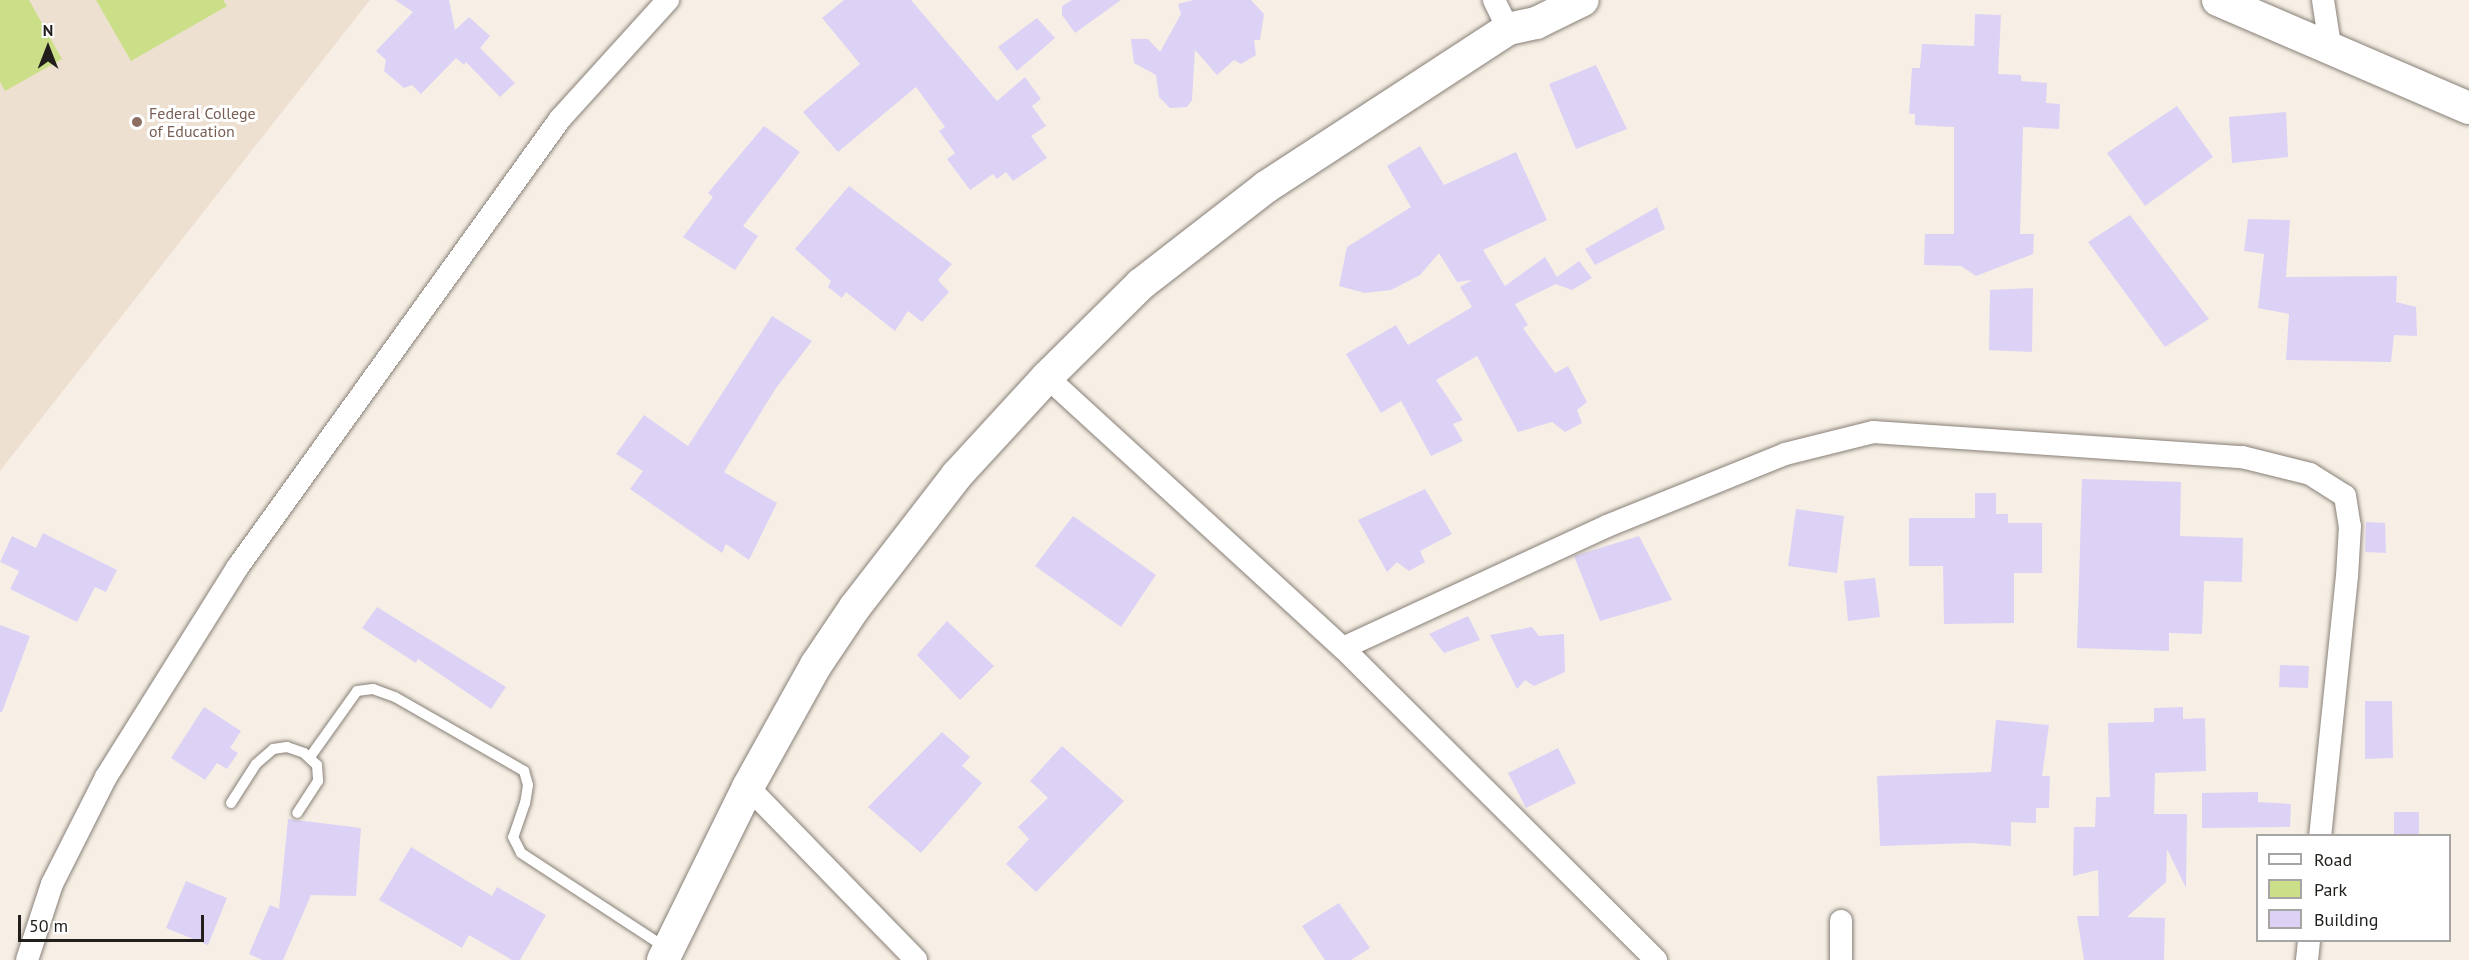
<!DOCTYPE html>
<html>
<head>
<meta charset="utf-8">
<style>
  body { margin:0 }
  #map { position:relative; width:2469px; height:960px; overflow:hidden; background:#f7efe5; font-family:"PT Sans",sans-serif }
  div>[style] { position:absolute }
  .built>* { inset:0; background:#eee0d1 }
  .green>* { inset:0; background:#cadf87 }
  .building>* { inset:0; background:#dcd2f6 }
  .roads { filter:drop-shadow(0 0 2px #888078) drop-shadow(0 0 2px #888078) }
  .lane>* { height:10px; margin:-5px; padding:0 5px; transform-origin:5px; border-radius:5px; background:#fff }
  .street>* { height:22px; margin:-11px; padding:0 11px; transform-origin:11px; border-radius:11px; background:#fff }
  .secondary>* { height:32px; margin:-16px; padding:0 16px; transform-origin:16px; border-radius:16px; background:#fff }
  .dots>* { width:16px; height:16px; translate:-50% -50%; box-sizing:border-box; border:3px solid #fff; border-radius:50% }
  span { translate:-50% -50%; white-space:nowrap; text-align:center; line-height:1.15; -webkit-text-stroke:6px #fff; paint-order:stroke }
  .education-label { font-size:16px; color:#785e54 }
  .left { translate:0 -50%; text-align:left }
  .legend { position:absolute; left:2256px; top:834px; width:195px; height:108px; box-sizing:border-box; background:#fff; border:2px solid #a6a5a4; margin:0; padding:8px 10px; list-style:none; font-size:18px; color:#211e1b }
  .legend li { display:flex; align-items:center; gap:12px; height:30px }
  .legend b { width:30px; border:2px solid #a6a5a4 }
  .north { position:absolute; left:18px; top:18px; width:60px; height:60px; -webkit-text-stroke:4px #fff; paint-order:stroke; rotate:0deg; font-size:16px; font-weight:700; line-height:24px; text-align:center; color:#211e1b }
  .north::after { content:''; display:block; margin:auto; width:21px; height:27px; background:#211e1b; clip-path:polygon(50% 0,100% 100%,50% 72%,0 100%) }
  .scale { position:absolute; left:18px; top:915px; width:186px; height:27px; box-sizing:border-box; border:3px solid #211e1b; border-top:0; padding-left:8px; font-size:18px; line-height:21px; white-space:nowrap; color:#211e1b; -webkit-text-stroke:4px #fff; paint-order:stroke }
</style>
</head>
<body>
<div id="map">
  <div class="built">
    <i style="clip-path:polygon(0 0,370px 0,0 471px)"></i>
  </div>
  <div class="green">
    <i style="clip-path:polygon(0 0,29px 0,62px 59px,5px 91px,0 82px)"></i>
    <i style="clip-path:polygon(96px 0,223px 0,227px 6px,131px 61px)"></i>
  </div>
  <div class="building">
    <i style="clip-path:polygon(395px 0,449px 0,455px 30px,469px 17px,490px 36px,480px 48px,515px 83px,500px 97px,466px 62px,464px 65px,456px 58px,421px 94px,412px 85px,404px 88px,384px 71px,386px 60px,376px 51px,413px 12px)"></i>
    <i style="clip-path:polygon(844px 0,911px 0,997px 101px,1025px 77px,1041px 99px,1032px 106px,1046px 126px,1031px 136px,1047px 158px,1013px 181px,1006px 172px,997px 179px,993px 174px,970px 190px,947px 159px,955px 153px,939px 131px,945px 127px,916px 87px,838px 152px,803px 112px,860px 64px,822px 18px)"></i>
    <i style="clip-path:polygon(1072px 0,1121px 0,1075px 33px,1062px 15px,1062px 6px)"></i>
    <i style="clip-path:polygon(1193px 0,1251px 0,1264px 14px,1260px 40px,1254px 40px,1256px 55px,1241px 64px,1234px 60px,1217px 75px,1195px 50px,1192px 100px,1187px 107px,1170px 108px,1159px 97px,1156px 75px,1134px 63px,1131px 39px,1148px 39px,1160px 52px,1181px 14px,1178px 4px)"></i>
    <i style="clip-path:polygon(1975px 14px,2001px 15px,1998px 74px,2021px 75px,2021px 81px,2047px 83px,2046px 103px,2060px 104px,2059px 129px,2023px 127px,2020px 234px,2034px 234px,2033px 254px,1976px 276px,1961px 266px,1924px 265px,1925px 234px,1954px 234px,1954px 127px,1915px 125px,1915px 114px,1909px 114px,1912px 68px,1920px 68px,1922px 44px,1974px 46px)"></i>
    <i style="clip-path:polygon(1037px 18px,1055px 38px,1017px 71px,998px 47px)"></i>
    <i style="clip-path:polygon(1596px 65px,1627px 129px,1576px 149px,1549px 84px)"></i>
    <i style="clip-path:polygon(2177px 106px,2213px 157px,2145px 206px,2107px 153px)"></i>
    <i style="clip-path:polygon(2286px 112px,2288px 157px,2232px 163px,2229px 117px)"></i>
    <i style="clip-path:polygon(764px 126px,800px 152px,743px 226px,758px 236px,735px 270px,683px 237px,713px 197px,708px 193px)"></i>
    <i style="clip-path:polygon(1420px 146px,1444px 185px,1516px 152px,1547px 220px,1483px 250px,1505px 286px,1545px 257px,1557px 277px,1579px 261px,1592px 278px,1572px 290px,1556px 284px,1515px 304px,1528px 325px,1523px 328px,1555px 373px,1568px 366px,1587px 402px,1577px 410px,1582px 423px,1565px 432px,1552px 422px,1518px 432px,1477px 356px,1436px 380px,1463px 420px,1453px 424px,1463px 441px,1431px 456px,1401px 401px,1381px 413px,1346px 354px,1396px 325px,1408px 345px,1472px 307px,1460px 287px,1472px 280px,1457px 282px,1439px 253px,1420px 275px,1391px 290px,1365px 293px,1339px 286px,1347px 247px,1411px 207px,1387px 166px)"></i>
    <i style="clip-path:polygon(849px 186px,952px 264px,938px 280px,949px 292px,922px 322px,908px 311px,895px 331px,846px 292px,842px 298px,828px 287px,831px 281px,795px 249px)"></i>
    <i style="clip-path:polygon(1657px 207px,1665px 229px,1595px 265px,1585px 249px)"></i>
    <i style="clip-path:polygon(2130px 215px,2209px 319px,2165px 347px,2088px 242px)"></i>
    <i style="clip-path:polygon(2248px 219px,2290px 220px,2286px 277px,2397px 276px,2396px 302px,2416px 307px,2417px 336px,2394px 335px,2391px 362px,2286px 360px,2289px 314px,2258px 308px,2264px 254px,2244px 251px)"></i>
    <i style="clip-path:polygon(2033px 288px,2032px 352px,1989px 350px,1990px 290px)"></i>
    <i style="clip-path:polygon(772px 316px,812px 341px,776px 388px,724px 472px,777px 503px,749px 560px,726px 544px,722px 553px,630px 489px,643px 471px,616px 454px,644px 415px,688px 446px)"></i>
    <i style="clip-path:polygon(2082px 479px,2181px 482px,2180px 536px,2243px 538px,2242px 582px,2204px 581px,2202px 634px,2169px 633px,2169px 651px,2077px 648px)"></i>
    <i style="clip-path:polygon(1425px 489px,1452px 534px,1420px 551px,1425px 562px,1409px 571px,1397px 562px,1387px 572px,1358px 520px)"></i>
    <i style="clip-path:polygon(1975px 493px,1996px 493px,1996px 514px,2008px 514px,2008px 523px,2042px 523px,2042px 573px,2014px 573px,2014px 623px,1944px 624px,1943px 566px,1909px 566px,1909px 518px,1975px 518px)"></i>
    <i style="clip-path:polygon(1796px 509px,1844px 516px,1837px 573px,1788px 566px)"></i>
    <i style="clip-path:polygon(1073px 516px,1156px 575px,1121px 627px,1035px 566px)"></i>
    <i style="clip-path:polygon(2366px 522px,2385px 523px,2386px 553px,2365px 552px)"></i>
    <i style="clip-path:polygon(43px 533px,117px 570px,106px 592px,95px 587px,77px 622px,10px 589px,19px 571px,0 562px,12px 536px,36px 548px)"></i>
    <i style="clip-path:polygon(1639px 536px,1672px 600px,1600px 621px,1574px 556px)"></i>
    <i style="clip-path:polygon(1875px 578px,1880px 617px,1848px 621px,1844px 581px)"></i>
    <i style="clip-path:polygon(377px 607px,506px 687px,491px 709px,418px 659px,416px 663px,362px 628px)"></i>
    <i style="clip-path:polygon(1468px 616px,1480px 640px,1444px 653px,1429px 634px)"></i>
    <i style="clip-path:polygon(947px 621px,994px 666px,960px 700px,917px 655px)"></i>
    <i style="clip-path:polygon(0 625px,30px 636px,2px 712px,0 712px)"></i>
    <i style="clip-path:polygon(1532px 627px,1539px 636px,1564px 634px,1565px 672px,1534px 686px,1525px 680px,1517px 689px,1490px 635px)"></i>
    <i style="clip-path:polygon(2280px 665px,2309px 666px,2308px 688px,2279px 687px)"></i>
    <i style="clip-path:polygon(2365px 701px,2392px 701px,2393px 758px,2365px 759px)"></i>
    <i style="clip-path:polygon(204px 707px,241px 731px,230px 748px,238px 753px,227px 769px,217px 763px,205px 780px,171px 758px)"></i>
    <i style="clip-path:polygon(2183px 707px,2183px 719px,2205px 718px,2206px 771px,2155px 773px,2154px 814px,2187px 814px,2186px 888px,2167px 849px,2166px 882px,2127px 917px,2165px 918px,2164px 960px,2084px 960px,2077px 916px,2099px 916px,2098px 870px,2073px 876px,2074px 827px,2095px 827px,2096px 797px,2110px 797px,2108px 723px,2154px 722px,2154px 708px)"></i>
    <i style="clip-path:polygon(1996px 720px,2049px 725px,2042px 776px,2050px 776px,2049px 808px,2036px 808px,2036px 823px,2011px 822px,2011px 846px,1972px 843px,1880px 846px,1877px 776px,1991px 772px)"></i>
    <i style="clip-path:polygon(942px 732px,970px 757px,962px 766px,982px 783px,921px 853px,868px 807px)"></i>
    <i style="clip-path:polygon(1062px 746px,1124px 801px,1036px 892px,1006px 864px,1029px 839px,1018px 827px,1048px 798px,1030px 781px)"></i>
    <i style="clip-path:polygon(1558px 748px,1576px 783px,1526px 808px,1508px 773px)"></i>
    <i style="clip-path:polygon(2258px 792px,2258px 802px,2291px 804px,2290px 827px,2202px 828px,2202px 793px)"></i>
    <i style="clip-path:polygon(2394px 812px,2419px 812px,2419px 836px,2394px 836px)"></i>
    <i style="clip-path:polygon(288px 819px,361px 828px,356px 896px,311px 895px,283px 960px,262px 960px,249px 954px,270px 905px,279px 909px)"></i>
    <i style="clip-path:polygon(411px 847px,492px 896px,497px 887px,546px 915px,520px 960px,512px 960px,469px 935px,462px 948px,379px 900px)"></i>
    <i style="clip-path:polygon(186px 881px,227px 898px,208px 945px,166px 928px)"></i>
    <i style="clip-path:polygon(1339px 903px,1370px 948px,1351px 960px,1325px 960px,1302px 926px)"></i>
  </div>
  <div class="roads">
    <div class="lane">
      <i style="left:310px;top:757px;width:81px;rotate:-54.5deg"></i>
      <i style="left:357px;top:691px;width:16px;rotate:-7deg"></i>
      <i style="left:373px;top:689px;width:23px;rotate:20deg"></i>
      <i style="left:395px;top:697px;width:149px;rotate:29.8deg"></i>
      <i style="left:524px;top:771px;width:15px;rotate:74deg"></i>
      <i style="left:528px;top:785px;width:18px;rotate:99deg"></i>
      <i style="left:525px;top:803px;width:36px;rotate:109deg"></i>
      <i style="left:513px;top:837px;width:18px;rotate:63deg"></i>
      <i style="left:521px;top:853px;width:173px;rotate:33.2deg"></i>
      <i style="left:231px;top:803px;width:46px;rotate:-57.3deg"></i>
      <i style="left:256px;top:764px;width:23px;rotate:-41deg"></i>
      <i style="left:273px;top:749px;width:14px;rotate:-8deg"></i>
      <i style="left:287px;top:747px;width:18px;rotate:19deg"></i>
      <i style="left:304px;top:753px;width:18px;rotate:43deg"></i>
      <i style="left:317px;top:765px;width:16px;rotate:86deg"></i>
      <i style="left:318px;top:781px;width:38px;rotate:123deg"></i>
    </div>
    <div class="street">
      <i style="left:1494px;top:0;width:32px;rotate:64deg"></i>
      <i style="left:2323px;top:0;width:46px;rotate:81.2deg"></i>
      <i style="left:1047px;top:377px;width:401px;rotate:42.5deg"></i>
      <i style="left:1343px;top:648px;width:442px;rotate:44.9deg"></i>
      <i style="left:1343px;top:648px;width:291px;rotate:-24.8deg"></i>
      <i style="left:1607px;top:526px;width:192px;rotate:-22deg"></i>
      <i style="left:1785px;top:454px;width:91px;rotate:-14deg"></i>
      <i style="left:1873px;top:432px;width:370px;rotate:3.9deg"></i>
      <i style="left:2242px;top:457px;width:70px;rotate:14deg"></i>
      <i style="left:2310px;top:474px;width:41px;rotate:32.2deg"></i>
      <i style="left:2345px;top:496px;width:30px;rotate:81deg"></i>
      <i style="left:2350px;top:526px;width:50px;rotate:93.4deg"></i>
      <i style="left:2347px;top:576px;width:261px;rotate:95.9deg"></i>
      <i style="left:748px;top:787px;width:241px;rotate:45.8deg"></i>
      <i style="left:1841px;top:921px;width:39px;rotate:90deg"></i>
      <i style="left:27px;top:960px;width:80px;rotate:-71.8deg"></i>
      <i style="left:52px;top:884px;width:120px;rotate:-63.2deg"></i>
      <i style="left:106px;top:777px;width:247px;rotate:-57.9deg"></i>
      <i style="left:237px;top:568px;width:553px;rotate:-54.27deg"></i>
      <i style="left:560px;top:119px;width:161px;rotate:-47.8deg"></i>
      <i style="left:2307px;top:960px;width:20px;rotate:-84deg"></i>
    </div>
    <div class="secondary">
      <i style="left:2218px;top:0;width:273px;rotate:23.3deg"></i>
      <i style="left:663px;top:960px;width:193px;rotate:-63.8deg"></i>
      <i style="left:748px;top:787px;width:140px;rotate:-60.9deg"></i>
      <i style="left:816px;top:665px;width:70px;rotate:-56.1deg"></i>
      <i style="left:855px;top:607px;width:167px;rotate:-52.3deg"></i>
      <i style="left:957px;top:475px;width:133px;rotate:-47.4deg"></i>
      <i style="left:1047px;top:377px;width:132px;rotate:-44.7deg"></i>
      <i style="left:1141px;top:284px;width:158px;rotate:-37.8deg"></i>
      <i style="left:1266px;top:187px;width:289px;rotate:-33.1deg"></i>
      <i style="left:1508px;top:29px;width:29px;rotate:-12deg"></i>
      <i style="left:1536px;top:23px;width:52px;rotate:-26.1deg"></i>
    </div>
  </div>
  <div class="dots">
    <i style="left:137px;top:122px;background:#8d6e63"></i>
  </div>
  <div class="education-label">
    <span class="left" style="left:149px;top:122px">Federal College<br>of Education</span>
  </div>
  <ul class="legend">
  <li><b style="height:8px;background:#fff"></b>Road</li>
  <li><b style="height:16px;background:#cadf87"></b>Park</li>
  <li><b style="height:16px;background:#dcd2f6"></b>Building</li>
  </ul>
  <div class="north">N</div>
  <div class="scale">50 m</div>
</div>
</body>
</html>
